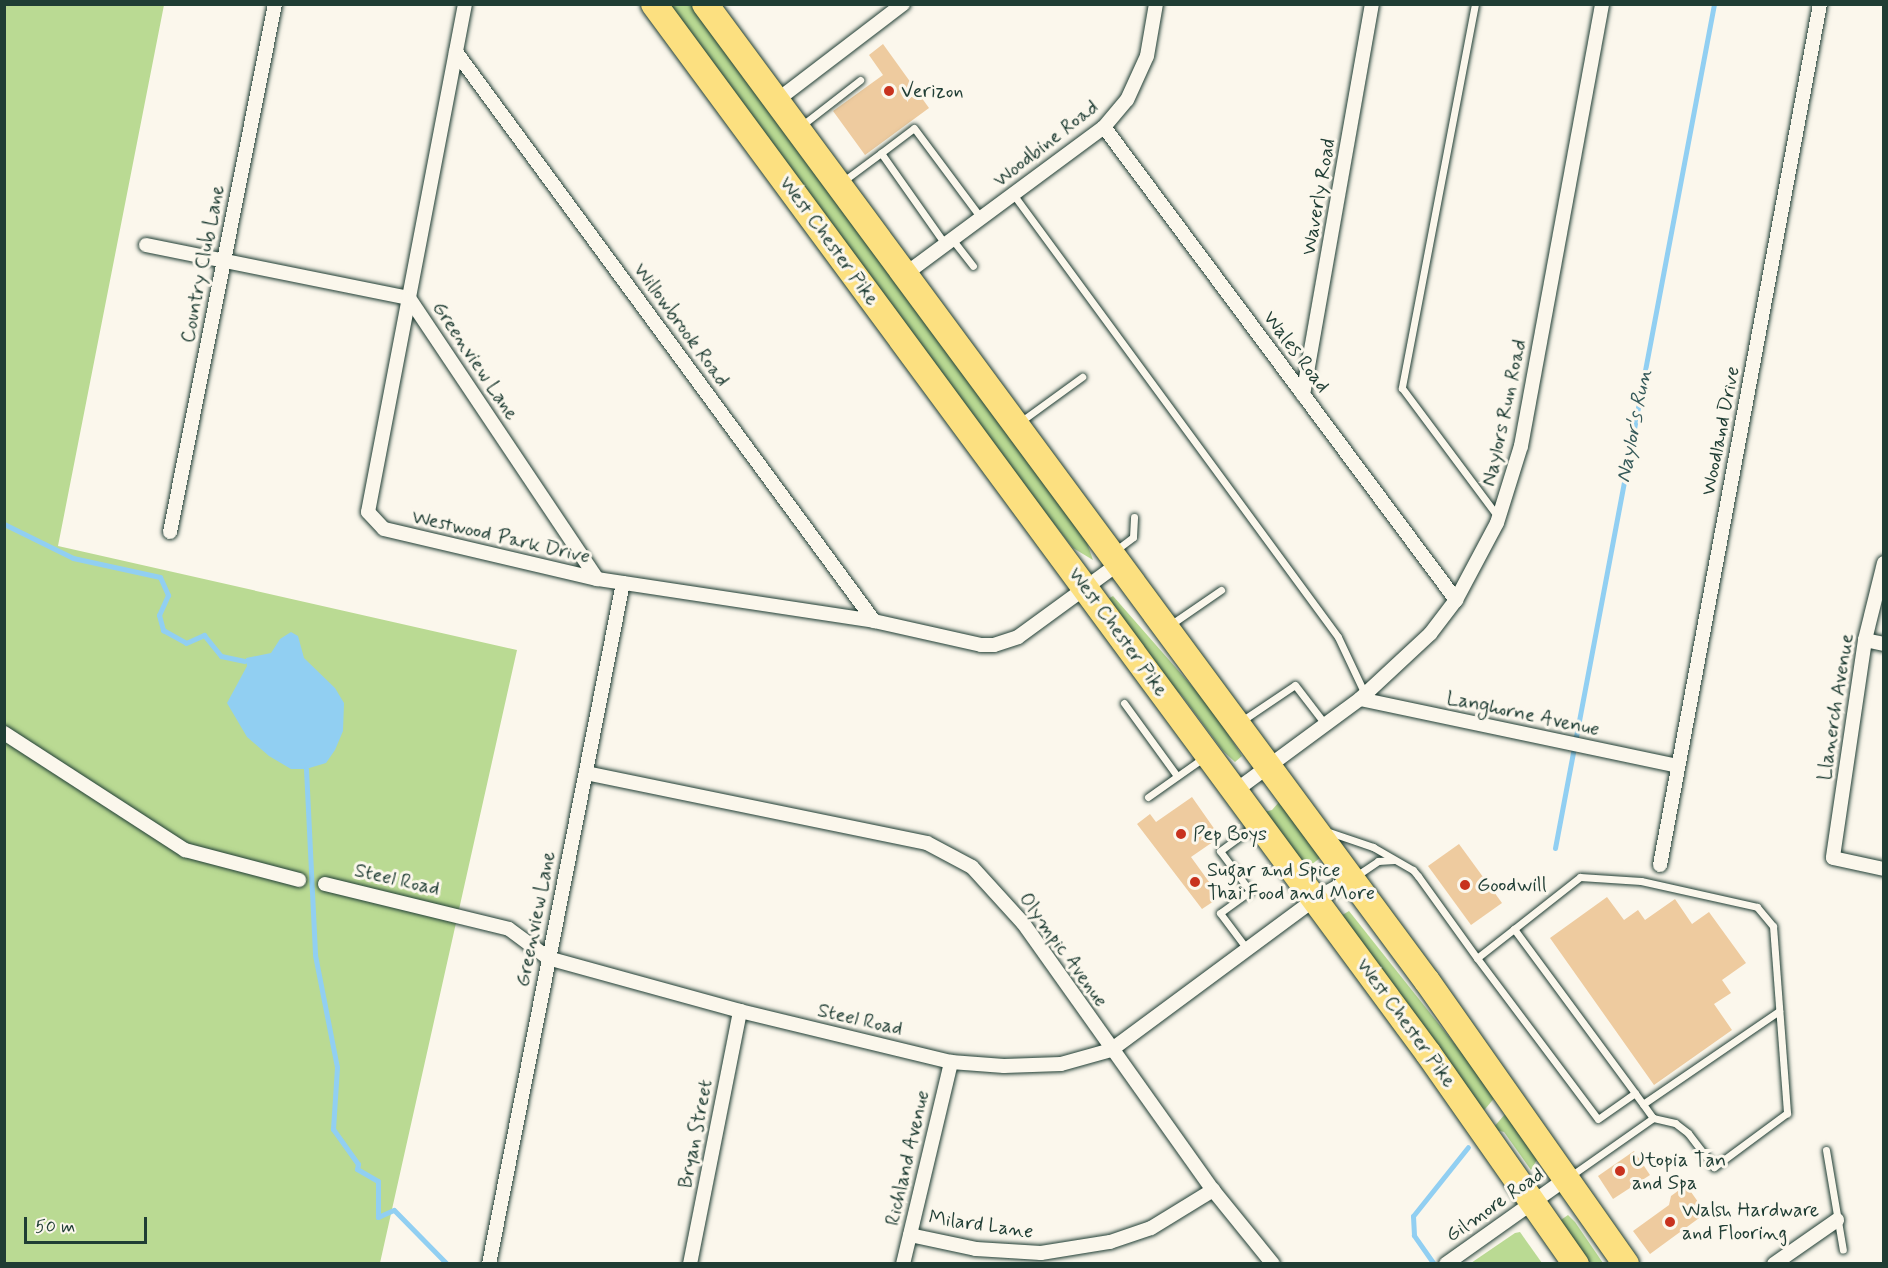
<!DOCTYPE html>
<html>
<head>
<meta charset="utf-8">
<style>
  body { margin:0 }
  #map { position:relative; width:1888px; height:1268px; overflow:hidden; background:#fbf7ec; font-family:Mynerve,sans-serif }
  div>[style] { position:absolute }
  .green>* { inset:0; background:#bada93 }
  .water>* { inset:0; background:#91cff2 }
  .stream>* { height:5px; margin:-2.5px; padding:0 2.5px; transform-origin:2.5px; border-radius:2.5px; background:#91cff2 }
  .building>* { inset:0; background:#eecb9f }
  .roads { filter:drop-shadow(0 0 2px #1f3d34) drop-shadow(0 0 2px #1f3d34) }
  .lane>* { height:7px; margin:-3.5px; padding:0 3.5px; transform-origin:3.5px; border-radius:3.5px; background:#fbf7ec }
  .street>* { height:14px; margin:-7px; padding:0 7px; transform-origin:7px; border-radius:7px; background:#fbf7ec }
  .highway>* { height:26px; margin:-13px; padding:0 13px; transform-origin:13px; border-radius:13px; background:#fce080 }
  .dots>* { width:16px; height:16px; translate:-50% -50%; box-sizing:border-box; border:3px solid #fbf7ec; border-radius:50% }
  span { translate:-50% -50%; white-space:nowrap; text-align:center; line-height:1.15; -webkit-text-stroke:6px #fbf7ec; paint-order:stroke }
  .poi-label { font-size:20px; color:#1f3d34 }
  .left { translate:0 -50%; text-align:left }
  .street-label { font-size:20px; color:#1f3d34 }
  .water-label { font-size:21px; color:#365a5a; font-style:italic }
  .frame { position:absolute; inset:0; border:6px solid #1f3d34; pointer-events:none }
  .scale { position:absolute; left:24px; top:1217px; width:123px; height:27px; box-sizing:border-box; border:3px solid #1f3d34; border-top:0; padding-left:8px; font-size:18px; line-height:21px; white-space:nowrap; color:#1f3d34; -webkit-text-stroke:4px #fbf7ec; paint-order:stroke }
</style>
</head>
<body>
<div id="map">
  <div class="green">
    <i style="clip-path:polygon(5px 5px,164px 5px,58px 546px,517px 650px,380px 1263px,5px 1264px)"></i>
    <i style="clip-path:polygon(662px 5px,691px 5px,1086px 540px,1093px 560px,1073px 548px,1019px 479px)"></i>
    <i style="clip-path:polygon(1113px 596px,1212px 709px,1242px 756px,1235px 762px,1223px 751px,1183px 697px,1139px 650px,1108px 599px)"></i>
    <i style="clip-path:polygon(1279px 802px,1320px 858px,1303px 871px,1260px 813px,1272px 810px)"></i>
    <i style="clip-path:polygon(1349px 911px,1496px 1096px,1481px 1114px,1339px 917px)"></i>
    <i style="clip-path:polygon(1507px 1112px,1539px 1156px,1531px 1170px,1504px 1132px,1492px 1129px)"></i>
    <i style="clip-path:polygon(1568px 1215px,1575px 1222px,1603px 1263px,1585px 1263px,1558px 1222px)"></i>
    <i style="clip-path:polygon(1520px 1232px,1542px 1263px,1471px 1263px,1515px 1233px)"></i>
  </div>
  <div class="water">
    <i style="clip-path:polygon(291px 632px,298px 636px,304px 658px,335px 688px,344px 703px,343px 731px,335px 750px,326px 763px,306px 769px,291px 769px,269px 756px,247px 737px,227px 703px,247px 666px,246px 658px,271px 653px,280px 639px)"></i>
  </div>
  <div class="stream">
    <i style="left:4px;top:524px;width:77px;rotate:26.2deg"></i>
    <i style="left:73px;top:558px;width:89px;rotate:12.3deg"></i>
    <i style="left:160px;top:577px;width:20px;rotate:66deg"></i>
    <i style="left:168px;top:595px;width:22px;rotate:114deg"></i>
    <i style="left:159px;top:615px;width:16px;rotate:75deg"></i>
    <i style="left:163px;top:630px;width:26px;rotate:29deg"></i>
    <i style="left:186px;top:643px;width:20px;rotate:-24deg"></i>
    <i style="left:204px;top:635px;width:27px;rotate:51deg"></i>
    <i style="left:221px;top:656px;width:24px;rotate:12deg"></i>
    <i style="left:306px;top:769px;width:186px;rotate:87.2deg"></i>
    <i style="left:315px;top:955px;width:114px;rotate:78.9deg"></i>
    <i style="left:337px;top:1067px;width:62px;rotate:93.7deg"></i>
    <i style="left:333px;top:1129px;width:43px;rotate:54.5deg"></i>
    <i style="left:358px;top:1164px;width:5px;rotate:101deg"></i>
    <i style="left:357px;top:1169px;width:24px;rotate:30deg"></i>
    <i style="left:378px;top:1181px;width:36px;rotate:90deg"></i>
    <i style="left:378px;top:1217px;width:17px;rotate:-24deg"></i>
    <i style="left:394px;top:1210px;width:76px;rotate:45.5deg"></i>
    <i style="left:1555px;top:848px;width:859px;rotate:-79.33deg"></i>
    <i style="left:1434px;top:1264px;width:35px;rotate:-125deg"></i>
    <i style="left:1414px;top:1235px;width:19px;rotate:-93deg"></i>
    <i style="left:1413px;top:1216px;width:88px;rotate:-51.4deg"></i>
  </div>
  <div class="building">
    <i style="clip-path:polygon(883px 44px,929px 108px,865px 155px,833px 111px,883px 75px,869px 55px)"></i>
    <i style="clip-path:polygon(1192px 797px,1220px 837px,1191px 857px,1220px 897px,1202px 909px,1137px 824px,1150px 814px,1156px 822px)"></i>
    <i style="clip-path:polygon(1459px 844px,1502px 903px,1471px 925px,1428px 866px)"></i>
    <i style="clip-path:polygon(1607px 897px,1624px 920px,1638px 910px,1645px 920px,1675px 899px,1692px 924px,1709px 912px,1746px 963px,1722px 980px,1731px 993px,1714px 1004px,1732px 1030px,1654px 1085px,1550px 938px)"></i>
    <i style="clip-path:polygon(1634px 1151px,1650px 1175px,1613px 1199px,1598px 1176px)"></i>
    <i style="clip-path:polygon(1686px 1185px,1706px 1213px,1650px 1254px,1633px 1231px,1669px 1205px,1671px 1196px)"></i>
  </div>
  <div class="roads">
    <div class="lane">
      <i style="left:1475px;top:4px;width:391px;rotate:100.8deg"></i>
      <i style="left:1402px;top:388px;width:162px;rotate:53.3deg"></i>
      <i style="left:801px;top:126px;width:75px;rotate:-37.9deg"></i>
      <i style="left:842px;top:182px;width:49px;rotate:-36.6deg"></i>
      <i style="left:1013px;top:194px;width:549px;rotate:53.73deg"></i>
      <i style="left:1338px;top:637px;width:63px;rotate:64.7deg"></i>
      <i style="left:952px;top:239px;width:34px;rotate:52deg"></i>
      <i style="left:945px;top:244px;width:111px;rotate:-125.1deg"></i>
      <i style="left:881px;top:153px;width:41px;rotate:-37.1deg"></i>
      <i style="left:914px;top:128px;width:112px;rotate:53.3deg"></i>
      <i style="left:1020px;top:422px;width:77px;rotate:-36deg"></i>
      <i style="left:1116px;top:550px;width:21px;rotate:-37deg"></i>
      <i style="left:1133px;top:537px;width:20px;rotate:-87deg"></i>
      <i style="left:1170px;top:625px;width:62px;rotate:-34.5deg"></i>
      <i style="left:1124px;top:703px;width:90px;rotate:54deg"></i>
      <i style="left:1240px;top:722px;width:66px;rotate:-33.9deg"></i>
      <i style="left:1295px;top:685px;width:49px;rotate:52.4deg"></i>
      <i style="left:1148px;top:797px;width:67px;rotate:-35.3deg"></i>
      <i style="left:1326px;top:831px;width:50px;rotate:18.8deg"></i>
      <i style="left:1373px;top:847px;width:46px;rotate:29.9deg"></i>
      <i style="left:1413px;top:870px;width:8px;rotate:50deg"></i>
      <i style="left:1418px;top:876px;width:101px;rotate:54.3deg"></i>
      <i style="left:1477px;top:958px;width:201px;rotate:53.1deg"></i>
      <i style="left:1598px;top:1119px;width:45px;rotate:-35.1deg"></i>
      <i style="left:1635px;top:1093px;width:204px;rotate:-126.4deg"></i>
      <i style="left:1514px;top:929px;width:47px;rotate:141.9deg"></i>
      <i style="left:1356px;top:876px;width:27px;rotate:-34deg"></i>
      <i style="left:1378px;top:861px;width:16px;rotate:-4deg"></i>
      <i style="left:1514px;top:929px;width:84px;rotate:-38.2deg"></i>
      <i style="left:1580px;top:877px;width:61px;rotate:3.8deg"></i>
      <i style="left:1641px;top:881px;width:119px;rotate:12.6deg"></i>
      <i style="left:1757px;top:907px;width:25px;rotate:50deg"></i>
      <i style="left:1773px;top:926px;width:188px;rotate:85.7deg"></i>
      <i style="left:1787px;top:1113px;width:91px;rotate:143.5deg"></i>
      <i style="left:1714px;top:1167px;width:43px;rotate:-127.4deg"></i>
      <i style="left:1688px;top:1133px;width:16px;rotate:-142deg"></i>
      <i style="left:1675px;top:1123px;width:23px;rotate:-167deg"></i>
      <i style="left:1653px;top:1118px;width:31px;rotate:-126deg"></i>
      <i style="left:1247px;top:949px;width:45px;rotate:-126.9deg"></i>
      <i style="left:1220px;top:913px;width:37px;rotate:-36deg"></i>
      <i style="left:1250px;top:891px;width:50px;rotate:-126.9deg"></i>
      <i style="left:1220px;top:851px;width:42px;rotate:-36.3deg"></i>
      <i style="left:1643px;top:1104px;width:165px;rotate:-34.4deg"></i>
      <i style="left:1826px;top:1150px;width:101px;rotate:80.4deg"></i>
      <i style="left:1569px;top:1177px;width:103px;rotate:-35.1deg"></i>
    </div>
    <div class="street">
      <i style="left:465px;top:4px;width:517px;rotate:100.81deg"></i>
      <i style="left:368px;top:512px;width:23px;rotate:47deg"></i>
      <i style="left:384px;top:529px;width:219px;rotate:13.2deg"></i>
      <i style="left:597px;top:579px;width:280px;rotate:8.6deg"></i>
      <i style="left:874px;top:621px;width:110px;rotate:12.6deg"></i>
      <i style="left:981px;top:645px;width:13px"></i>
      <i style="left:994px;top:645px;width:25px;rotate:-18deg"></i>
      <i style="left:1018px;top:637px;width:124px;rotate:-36.1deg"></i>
      <i style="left:456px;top:52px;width:706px;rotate:53.7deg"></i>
      <i style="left:776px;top:101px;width:160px;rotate:-37.4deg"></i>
      <i style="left:1104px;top:127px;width:590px;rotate:53.34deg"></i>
      <i style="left:146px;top:245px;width:268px;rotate:11.4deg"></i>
      <i style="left:409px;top:298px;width:338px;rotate:56.2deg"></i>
      <i style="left:904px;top:275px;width:249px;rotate:-36.5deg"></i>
      <i style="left:1104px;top:127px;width:35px;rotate:-50deg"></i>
      <i style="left:1127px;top:100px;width:48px;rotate:-65.6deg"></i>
      <i style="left:1147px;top:56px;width:53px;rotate:-80.2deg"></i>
      <i style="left:1303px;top:395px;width:397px;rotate:-80deg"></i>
      <i style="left:170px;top:532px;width:538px;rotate:-78.75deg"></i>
      <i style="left:1884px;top:563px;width:79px;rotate:103.9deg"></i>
      <i style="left:1865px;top:640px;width:220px;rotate:98.4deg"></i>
      <i style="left:1833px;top:858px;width:52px;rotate:12.2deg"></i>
      <i style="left:1865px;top:640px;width:19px;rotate:12deg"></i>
      <i style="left:1360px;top:699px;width:325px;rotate:11.9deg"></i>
      <i style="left:4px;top:733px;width:216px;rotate:32.9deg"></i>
      <i style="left:185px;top:850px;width:118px;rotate:14.7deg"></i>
      <i style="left:586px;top:773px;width:348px;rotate:11.6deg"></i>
      <i style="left:927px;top:843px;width:51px;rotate:28.1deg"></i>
      <i style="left:972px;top:867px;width:76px;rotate:47.7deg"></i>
      <i style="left:1023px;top:923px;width:328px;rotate:54.6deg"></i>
      <i style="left:1213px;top:1190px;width:95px;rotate:51deg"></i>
      <i style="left:1235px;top:791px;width:155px;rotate:-36.4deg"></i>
      <i style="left:1360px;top:699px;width:96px;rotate:-42.9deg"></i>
      <i style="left:1430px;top:634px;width:43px;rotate:-52.6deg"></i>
      <i style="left:1456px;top:600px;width:87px;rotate:-62deg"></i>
      <i style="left:1497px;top:523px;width:81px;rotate:-72.7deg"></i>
      <i style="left:1521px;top:446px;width:449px;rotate:-79.6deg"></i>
      <i style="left:1660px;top:865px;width:876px;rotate:-79.47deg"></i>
      <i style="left:325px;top:884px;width:189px;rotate:13.7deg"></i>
      <i style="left:509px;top:929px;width:49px;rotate:36.6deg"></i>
      <i style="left:548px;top:958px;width:199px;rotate:15.4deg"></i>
      <i style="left:740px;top:1011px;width:217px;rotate:13.6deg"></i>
      <i style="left:951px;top:1062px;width:53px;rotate:4.3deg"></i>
      <i style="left:1004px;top:1066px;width:57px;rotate:-2deg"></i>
      <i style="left:1061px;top:1064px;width:52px;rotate:-15.6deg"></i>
      <i style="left:1111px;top:1050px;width:254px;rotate:-36.5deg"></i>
      <i style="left:1315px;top:899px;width:42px;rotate:-28.4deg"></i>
      <i style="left:910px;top:1235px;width:67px;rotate:12deg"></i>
      <i style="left:976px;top:1249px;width:65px;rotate:3.5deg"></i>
      <i style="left:1041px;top:1253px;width:70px;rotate:-9.1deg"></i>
      <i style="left:1110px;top:1242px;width:43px;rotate:-18.9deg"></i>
      <i style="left:1151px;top:1228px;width:73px;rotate:-31.5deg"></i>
      <i style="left:489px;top:1264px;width:694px;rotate:-78.87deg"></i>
      <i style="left:690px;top:1264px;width:258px;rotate:-78.8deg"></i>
      <i style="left:903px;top:1264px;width:208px;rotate:-76.6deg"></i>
      <i style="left:1446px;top:1264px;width:148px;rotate:-35.4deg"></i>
      <i style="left:1774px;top:1264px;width:77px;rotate:-34.9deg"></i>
    </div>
    <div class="highway">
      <i style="left:654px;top:4px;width:1304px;rotate:53.58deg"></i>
      <i style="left:1428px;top:1053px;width:258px;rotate:55deg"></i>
      <i style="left:705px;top:4px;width:1215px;rotate:53.54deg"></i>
      <i style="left:1427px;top:981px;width:346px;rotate:54.9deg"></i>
    </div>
  </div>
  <div class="dots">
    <i style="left:889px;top:91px;background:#c8321e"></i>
    <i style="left:1181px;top:834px;background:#c8321e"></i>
    <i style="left:1195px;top:882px;background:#c8321e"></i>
    <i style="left:1465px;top:885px;background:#c8321e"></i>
    <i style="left:1620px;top:1171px;background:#c8321e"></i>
    <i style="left:1670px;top:1222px;background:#c8321e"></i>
  </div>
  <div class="poi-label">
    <span class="left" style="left:901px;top:91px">Verizon</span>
    <span class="left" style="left:1193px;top:834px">Pep Boys</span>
    <span class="left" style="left:1207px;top:882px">Sugar and Spice<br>Thai Food and More</span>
    <span class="left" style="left:1477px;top:885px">Goodwill</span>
    <span class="left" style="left:1632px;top:1172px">Utopia Tan<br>and Spa</span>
    <span class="left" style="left:1682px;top:1222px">Walsh Hardware<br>and Flooring</span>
  </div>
  <div class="street-label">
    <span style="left:1046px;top:144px;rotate:-38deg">Woodbine Road</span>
    <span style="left:1319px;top:197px;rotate:-80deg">Waverly Road</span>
    <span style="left:829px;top:241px;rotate:54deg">West Chester Pike</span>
    <span style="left:203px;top:264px;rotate:-79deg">Country Club Lane</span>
    <span style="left:681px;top:325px;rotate:54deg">Willowbrook Road</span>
    <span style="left:1296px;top:352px;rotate:53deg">Wales Road</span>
    <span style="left:475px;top:361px;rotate:56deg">Greenview Lane</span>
    <span style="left:1505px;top:413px;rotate:-78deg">Naylors Run Road</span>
    <span style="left:1721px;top:431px;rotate:-79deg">Woodland Drive</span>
    <span style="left:501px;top:537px;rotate:13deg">Westwood Park Drive</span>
    <span style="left:1118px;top:632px;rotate:54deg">West Chester Pike</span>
    <span style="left:1836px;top:707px;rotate:-81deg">Llanerch Avenue</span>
    <span style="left:1523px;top:714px;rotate:12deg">Langhorne Avenue</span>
    <span style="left:397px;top:880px;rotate:13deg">Steel Road</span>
    <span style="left:536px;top:919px;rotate:-79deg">Greenview Lane</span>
    <span style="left:1063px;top:950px;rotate:54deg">Olympic Avenue</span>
    <span style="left:860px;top:1020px;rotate:13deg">Steel Road</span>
    <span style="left:1406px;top:1023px;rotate:54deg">West Chester Pike</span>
    <span style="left:696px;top:1134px;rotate:-79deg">Bryan Street</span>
    <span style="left:908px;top:1158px;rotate:-77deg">Richland Avenue</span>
    <span style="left:1495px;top:1205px;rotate:-35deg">Gilmore Road</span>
    <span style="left:981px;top:1225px;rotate:8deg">Milard Lane</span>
  </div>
  <div class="water-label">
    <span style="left:1634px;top:426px;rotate:-79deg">Naylor's Run</span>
  </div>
  <div class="frame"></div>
  <div class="scale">50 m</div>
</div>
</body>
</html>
